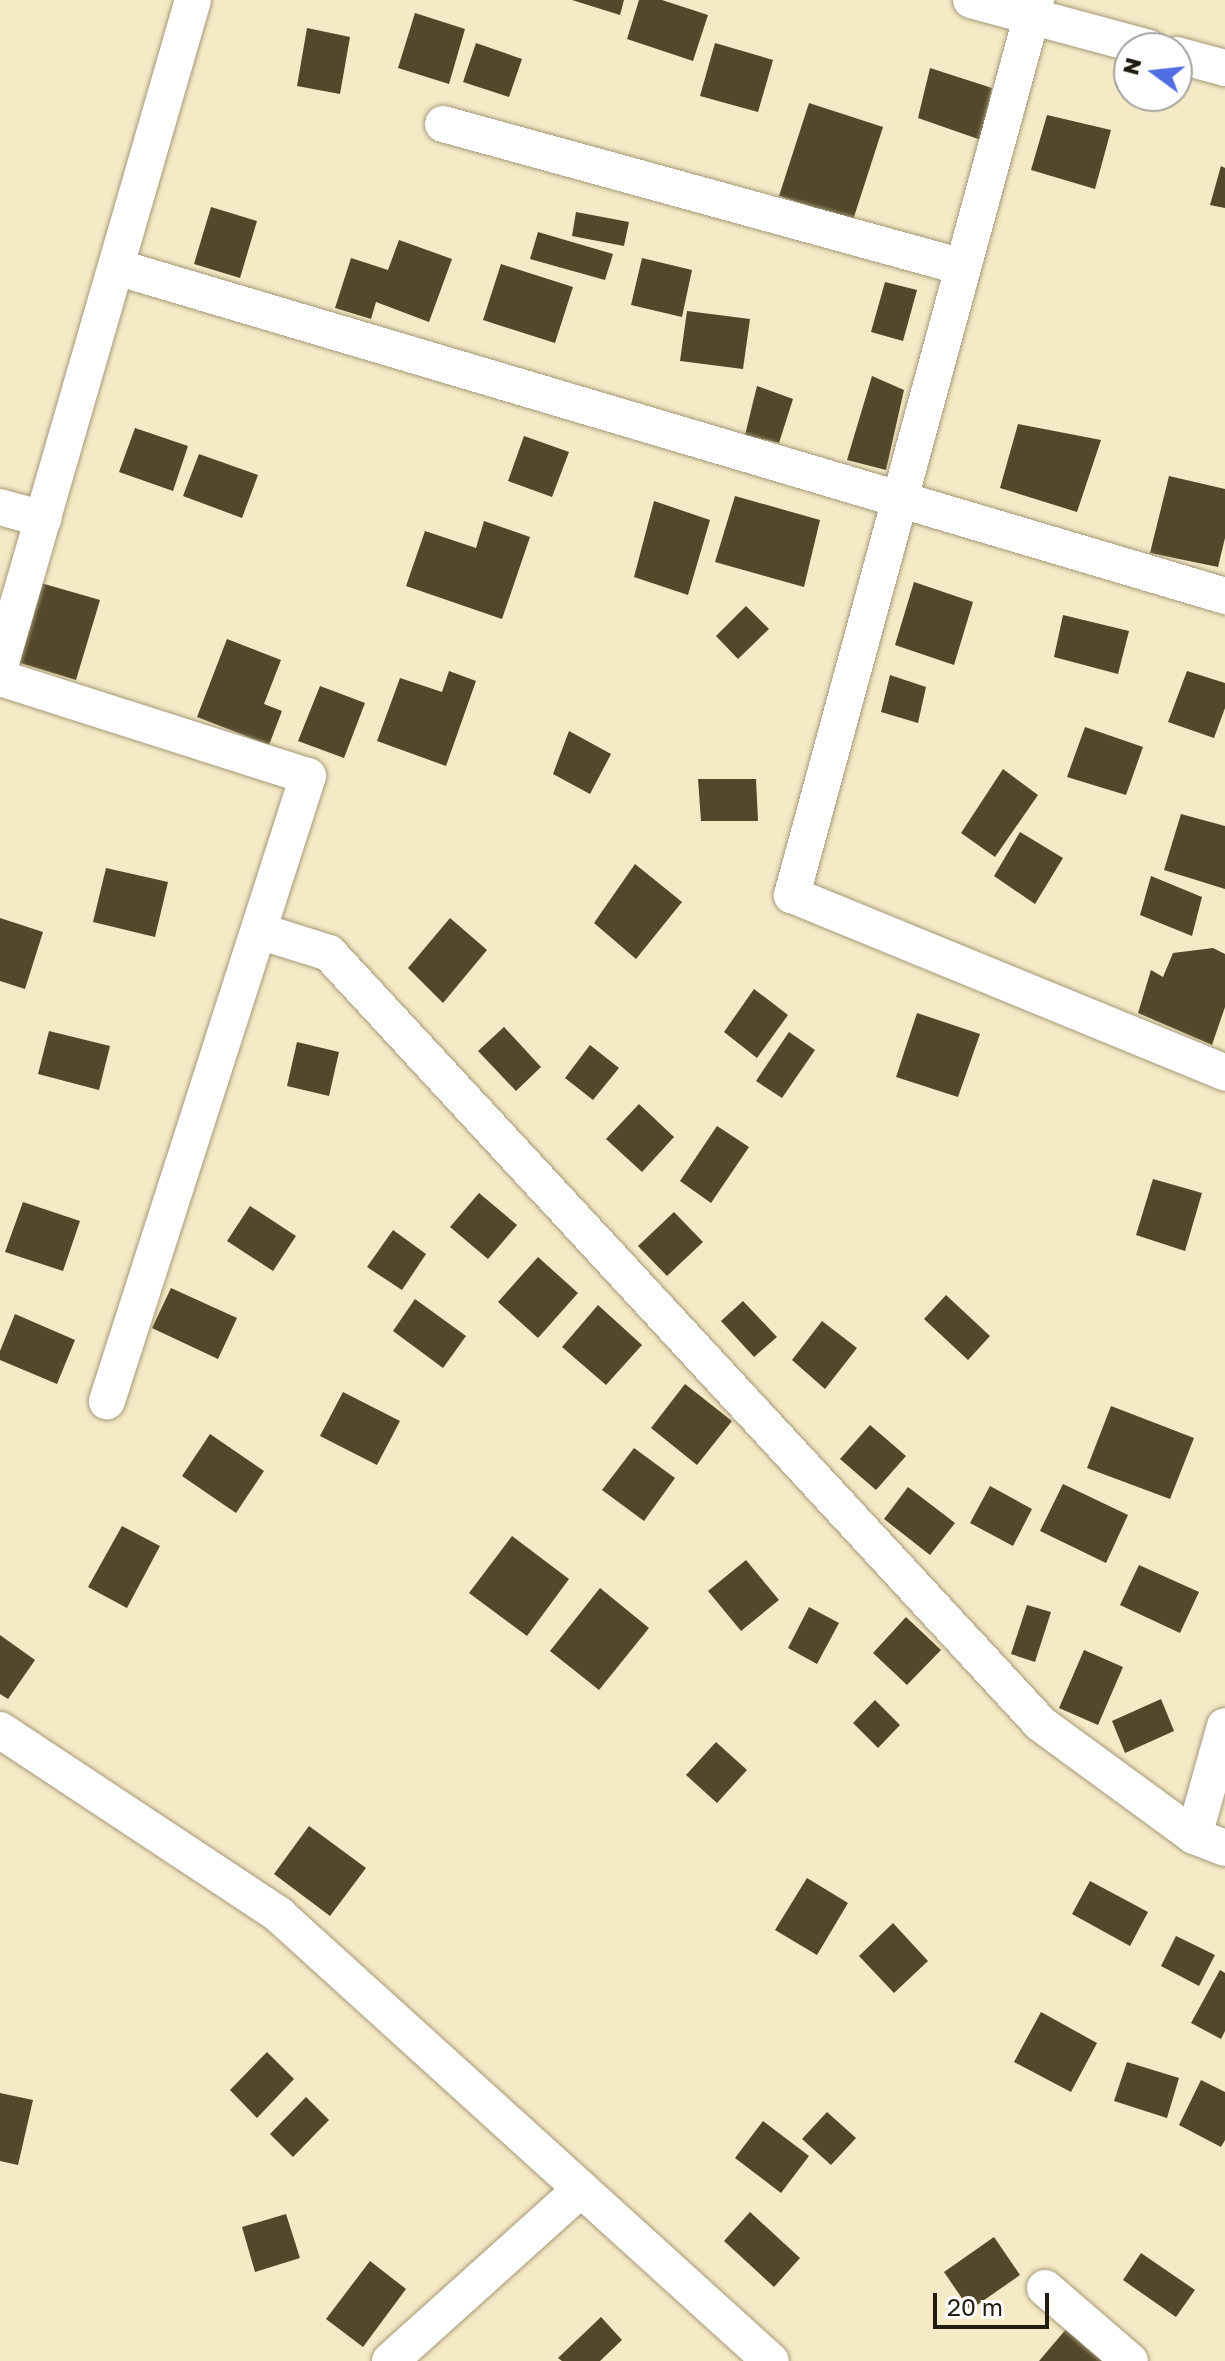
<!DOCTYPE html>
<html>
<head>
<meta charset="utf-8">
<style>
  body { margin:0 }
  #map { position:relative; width:1225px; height:2361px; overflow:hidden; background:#f6e9c6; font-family:"Golos Text",sans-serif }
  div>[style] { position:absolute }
  .building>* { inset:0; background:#53482a }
  .roads { filter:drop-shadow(0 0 2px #a59979) drop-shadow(0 0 2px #a59979) }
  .minor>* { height:36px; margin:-18px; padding:0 18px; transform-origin:18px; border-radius:18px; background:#fff }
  span { translate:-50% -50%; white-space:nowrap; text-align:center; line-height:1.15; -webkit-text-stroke:8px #fff; paint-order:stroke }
  .north { position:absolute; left:1113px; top:32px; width:80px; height:80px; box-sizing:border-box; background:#fff; border:2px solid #a6a49f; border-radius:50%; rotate:285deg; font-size:22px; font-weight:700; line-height:32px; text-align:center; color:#201c0f }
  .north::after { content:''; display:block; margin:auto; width:28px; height:36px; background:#506de2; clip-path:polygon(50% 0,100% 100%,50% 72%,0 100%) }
  .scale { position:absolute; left:933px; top:2293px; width:116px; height:36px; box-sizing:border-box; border:4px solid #201c0f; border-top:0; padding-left:10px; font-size:24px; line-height:28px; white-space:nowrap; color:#201c0f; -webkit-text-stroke:6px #fff; paint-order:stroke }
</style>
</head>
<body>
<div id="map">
  <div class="building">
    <i style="clip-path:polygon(572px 0,624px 0,620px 15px)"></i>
    <i style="clip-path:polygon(639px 0,662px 0,708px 15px,693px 61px,627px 39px)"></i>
    <i style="clip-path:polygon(415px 13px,465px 29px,449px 84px,398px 68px)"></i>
    <i style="clip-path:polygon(307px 28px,350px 37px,340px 94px,297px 86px)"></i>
    <i style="clip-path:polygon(476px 43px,522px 59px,509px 97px,463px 82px)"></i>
    <i style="clip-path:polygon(715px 43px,773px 60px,758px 112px,700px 96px)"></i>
    <i style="clip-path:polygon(930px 68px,992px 88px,981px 140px,918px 118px)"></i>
    <i style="clip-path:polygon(809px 103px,883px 127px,853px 220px,779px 196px)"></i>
    <i style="clip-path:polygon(1047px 115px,1111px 130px,1095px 189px,1031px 170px)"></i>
    <i style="clip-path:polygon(1221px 166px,1225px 168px,1225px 208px,1210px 205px)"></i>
    <i style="clip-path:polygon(211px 207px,257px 221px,240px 278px,194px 264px)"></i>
    <i style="clip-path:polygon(576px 212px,629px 222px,624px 246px,572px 236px)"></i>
    <i style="clip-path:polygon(538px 232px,613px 254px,605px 280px,530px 259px)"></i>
    <i style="clip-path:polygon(399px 240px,452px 259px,429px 322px,376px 302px,371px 319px,335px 308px,351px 258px,388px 270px)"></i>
    <i style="clip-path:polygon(642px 258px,692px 270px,682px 317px,631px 305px)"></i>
    <i style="clip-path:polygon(501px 264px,573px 287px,555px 343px,483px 320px)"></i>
    <i style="clip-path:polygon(885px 282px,917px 290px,903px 341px,871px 332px)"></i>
    <i style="clip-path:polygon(687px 311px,750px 319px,743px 369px,680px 361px)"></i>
    <i style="clip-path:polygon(872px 376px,904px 390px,886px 470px,847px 460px)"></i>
    <i style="clip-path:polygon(757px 386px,793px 399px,779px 443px,745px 435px)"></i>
    <i style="clip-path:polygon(1018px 424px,1101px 440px,1077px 512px,1000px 488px)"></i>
    <i style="clip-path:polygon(135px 428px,188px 446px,173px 491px,119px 472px)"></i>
    <i style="clip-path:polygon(524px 436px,569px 452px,552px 497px,508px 481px)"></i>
    <i style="clip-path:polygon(199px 454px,258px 475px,242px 518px,183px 496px)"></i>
    <i style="clip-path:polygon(1169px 476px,1225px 489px,1225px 538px,1218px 567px,1150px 553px)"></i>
    <i style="clip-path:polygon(735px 496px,820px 520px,804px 587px,715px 562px)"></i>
    <i style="clip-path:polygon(654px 501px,710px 520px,688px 595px,634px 577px)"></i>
    <i style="clip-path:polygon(484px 521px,530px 537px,502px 619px,406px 586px,425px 531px,476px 548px)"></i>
    <i style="clip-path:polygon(34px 581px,100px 600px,76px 680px,10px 660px)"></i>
    <i style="clip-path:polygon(914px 582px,973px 602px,954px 665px,895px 645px)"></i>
    <i style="clip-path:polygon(746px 606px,769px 629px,738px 659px,716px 636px)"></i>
    <i style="clip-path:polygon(1063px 615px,1129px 631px,1118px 674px,1054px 657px)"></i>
    <i style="clip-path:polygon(227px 639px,281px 660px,264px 704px,282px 711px,269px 745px,197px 717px)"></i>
    <i style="clip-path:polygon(449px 671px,476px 681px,446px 766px,377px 741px,400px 678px,442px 692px)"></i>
    <i style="clip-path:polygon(1187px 671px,1225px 683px,1225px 708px,1214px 738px,1168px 722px)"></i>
    <i style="clip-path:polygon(890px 675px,926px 687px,918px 723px,881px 712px)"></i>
    <i style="clip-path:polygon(320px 686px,365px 703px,344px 758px,298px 741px)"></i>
    <i style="clip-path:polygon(1085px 727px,1143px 747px,1126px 795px,1067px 777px)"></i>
    <i style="clip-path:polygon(569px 731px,611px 754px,590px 794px,553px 774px)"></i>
    <i style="clip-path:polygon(1003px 769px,1038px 795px,995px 857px,961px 833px)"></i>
    <i style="clip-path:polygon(698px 779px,756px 779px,758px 821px,701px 821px)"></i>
    <i style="clip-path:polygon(1181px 814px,1225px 826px,1225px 889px,1164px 870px)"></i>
    <i style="clip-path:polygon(1020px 832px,1063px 858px,1035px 904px,994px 876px)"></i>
    <i style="clip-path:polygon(635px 864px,682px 902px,636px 959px,594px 923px)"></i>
    <i style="clip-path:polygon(106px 868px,168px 882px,155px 937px,93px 922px)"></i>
    <i style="clip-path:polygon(1151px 876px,1202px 897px,1192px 936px,1140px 915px)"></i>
    <i style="clip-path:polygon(0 918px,43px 932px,25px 989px,0 981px)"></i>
    <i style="clip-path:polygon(450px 918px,487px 950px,443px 1003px,408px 968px)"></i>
    <i style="clip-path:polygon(1213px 948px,1225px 954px,1225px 1007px,1212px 1045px,1138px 1013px,1151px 970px,1163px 977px,1173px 953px)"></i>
    <i style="clip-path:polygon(754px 989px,788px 1015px,757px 1058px,724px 1032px)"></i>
    <i style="clip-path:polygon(917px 1013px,980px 1034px,958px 1097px,896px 1077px)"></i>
    <i style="clip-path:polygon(504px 1027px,541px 1067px,516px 1091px,478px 1051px)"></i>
    <i style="clip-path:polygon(49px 1031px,110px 1046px,99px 1090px,38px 1074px)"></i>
    <i style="clip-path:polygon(789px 1032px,815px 1050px,782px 1098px,756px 1081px)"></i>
    <i style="clip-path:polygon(297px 1042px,339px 1052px,329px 1096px,287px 1086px)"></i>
    <i style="clip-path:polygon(590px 1045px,619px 1068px,593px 1100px,565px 1078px)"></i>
    <i style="clip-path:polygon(639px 1104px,674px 1137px,642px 1172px,606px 1139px)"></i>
    <i style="clip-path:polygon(717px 1126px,749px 1147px,711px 1203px,680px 1181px)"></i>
    <i style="clip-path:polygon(1153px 1179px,1202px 1193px,1185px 1251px,1136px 1235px)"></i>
    <i style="clip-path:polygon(479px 1193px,517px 1225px,488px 1259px,450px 1227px)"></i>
    <i style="clip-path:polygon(23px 1202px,80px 1221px,63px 1271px,5px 1252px)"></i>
    <i style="clip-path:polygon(250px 1206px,296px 1236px,273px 1271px,227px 1241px)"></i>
    <i style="clip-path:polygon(674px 1212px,703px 1242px,667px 1276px,638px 1246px)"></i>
    <i style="clip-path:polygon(393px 1230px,426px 1254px,402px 1290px,367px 1267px)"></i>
    <i style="clip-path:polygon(538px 1257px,578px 1293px,538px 1338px,498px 1302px)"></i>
    <i style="clip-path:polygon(171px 1288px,237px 1318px,218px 1359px,152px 1328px)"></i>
    <i style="clip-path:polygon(946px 1295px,990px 1336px,968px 1360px,924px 1319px)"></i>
    <i style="clip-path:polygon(415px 1299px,466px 1336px,443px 1368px,393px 1331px)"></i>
    <i style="clip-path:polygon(743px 1301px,777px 1337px,754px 1357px,721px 1321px)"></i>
    <i style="clip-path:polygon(598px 1305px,642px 1345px,606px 1385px,562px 1347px)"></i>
    <i style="clip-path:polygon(15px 1314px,75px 1340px,57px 1384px,0 1360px,0 1351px)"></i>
    <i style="clip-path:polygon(822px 1321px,857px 1348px,825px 1389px,792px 1360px)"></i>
    <i style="clip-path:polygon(685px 1384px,732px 1421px,697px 1465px,651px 1428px)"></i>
    <i style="clip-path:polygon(343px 1392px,400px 1421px,377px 1465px,320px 1436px)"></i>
    <i style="clip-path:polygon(1111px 1406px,1194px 1438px,1170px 1499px,1087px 1468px)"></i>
    <i style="clip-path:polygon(870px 1425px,906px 1456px,876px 1490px,840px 1459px)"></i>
    <i style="clip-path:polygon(210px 1434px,264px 1471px,236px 1513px,182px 1476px)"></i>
    <i style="clip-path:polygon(634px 1448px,675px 1478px,644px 1521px,602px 1490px)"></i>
    <i style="clip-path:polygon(1063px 1484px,1128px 1515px,1106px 1563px,1040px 1531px)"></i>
    <i style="clip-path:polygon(990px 1486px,1032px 1509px,1013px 1546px,970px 1523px)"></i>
    <i style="clip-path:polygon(908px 1487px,955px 1523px,930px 1555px,884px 1519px)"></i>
    <i style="clip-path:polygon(122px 1526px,160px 1546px,127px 1608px,88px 1587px)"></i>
    <i style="clip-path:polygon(512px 1536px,569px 1579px,527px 1636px,469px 1593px)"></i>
    <i style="clip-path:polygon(746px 1560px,779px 1600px,741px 1631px,708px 1591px)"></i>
    <i style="clip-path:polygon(1139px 1565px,1199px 1592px,1180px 1633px,1120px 1605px)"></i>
    <i style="clip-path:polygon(600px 1588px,649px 1628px,599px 1690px,550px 1651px)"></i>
    <i style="clip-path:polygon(1027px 1605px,1051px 1612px,1035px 1662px,1011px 1654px)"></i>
    <i style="clip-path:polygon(809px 1607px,839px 1623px,817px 1664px,788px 1648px)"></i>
    <i style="clip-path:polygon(906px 1617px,941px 1650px,907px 1685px,873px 1653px)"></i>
    <i style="clip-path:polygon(0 1635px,35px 1660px,8px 1699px,0 1694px)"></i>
    <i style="clip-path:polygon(1084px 1650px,1123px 1667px,1098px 1725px,1059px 1708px)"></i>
    <i style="clip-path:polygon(1161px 1699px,1174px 1731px,1125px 1753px,1112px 1721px)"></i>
    <i style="clip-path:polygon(875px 1700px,900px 1725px,878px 1748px,853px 1723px)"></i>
    <i style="clip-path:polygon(716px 1742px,747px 1770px,717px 1803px,686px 1775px)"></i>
    <i style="clip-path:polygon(309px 1826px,366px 1868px,330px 1916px,274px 1874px)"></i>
    <i style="clip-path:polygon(807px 1878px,848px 1903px,817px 1955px,775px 1930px)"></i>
    <i style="clip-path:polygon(1090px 1881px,1148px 1912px,1130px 1946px,1072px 1914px)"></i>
    <i style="clip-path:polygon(893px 1923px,928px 1961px,894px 1993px,859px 1956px)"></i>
    <i style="clip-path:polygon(1176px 1936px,1215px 1955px,1199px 1986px,1161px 1966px)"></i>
    <i style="clip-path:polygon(1220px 1970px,1225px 1973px,1225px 2031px,1221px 2039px,1191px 2023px)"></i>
    <i style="clip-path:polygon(1041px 2012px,1097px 2043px,1071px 2092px,1014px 2062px)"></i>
    <i style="clip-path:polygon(267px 2052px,294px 2079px,257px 2118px,230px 2090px)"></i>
    <i style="clip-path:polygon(1127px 2062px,1179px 2078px,1167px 2118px,1114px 2101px)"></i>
    <i style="clip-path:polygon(1201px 2080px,1225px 2092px,1225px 2140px,1221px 2147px,1179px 2125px)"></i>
    <i style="clip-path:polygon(0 2093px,33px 2100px,18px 2165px,0 2161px)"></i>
    <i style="clip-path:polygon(306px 2097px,329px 2120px,293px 2157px,270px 2134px)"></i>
    <i style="clip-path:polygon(827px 2112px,856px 2138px,831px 2165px,802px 2139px)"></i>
    <i style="clip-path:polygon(763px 2121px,809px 2156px,781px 2193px,735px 2158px)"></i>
    <i style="clip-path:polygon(750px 2212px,800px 2258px,774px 2287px,724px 2241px)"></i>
    <i style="clip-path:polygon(286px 2214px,300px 2258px,255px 2272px,242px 2227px)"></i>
    <i style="clip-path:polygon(994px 2237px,1020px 2275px,970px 2310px,944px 2272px)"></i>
    <i style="clip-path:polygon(1141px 2253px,1195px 2290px,1176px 2317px,1123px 2280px)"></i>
    <i style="clip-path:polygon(370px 2261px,406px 2289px,363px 2347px,326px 2319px)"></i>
    <i style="clip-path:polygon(601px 2317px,622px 2340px,600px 2361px,562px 2361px,558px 2358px)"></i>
    <i style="clip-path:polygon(1067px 2328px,1103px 2358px,1101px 2361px,1039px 2361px)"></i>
  </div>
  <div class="roads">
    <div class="minor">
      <i style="left:971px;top:0;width:184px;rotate:15.1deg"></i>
      <i style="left:1036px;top:0;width:928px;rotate:105.25deg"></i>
      <i style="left:792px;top:895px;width:468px;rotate:22.3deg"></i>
      <i style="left:1177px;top:55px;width:50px;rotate:15.2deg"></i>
      <i style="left:443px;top:124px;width:539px;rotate:15.38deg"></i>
      <i style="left:116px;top:267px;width:1157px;rotate:16.52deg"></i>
      <i style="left:0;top:507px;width:45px;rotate:15.6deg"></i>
      <i style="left:0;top:666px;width:693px;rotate:-73.84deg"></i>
      <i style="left:0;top:678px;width:323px;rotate:17.7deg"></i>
      <i style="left:308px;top:776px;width:657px;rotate:107.83deg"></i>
      <i style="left:259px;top:931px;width:73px;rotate:17.4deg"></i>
      <i style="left:329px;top:953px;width:1049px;rotate:47.28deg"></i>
      <i style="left:1041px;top:1724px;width:190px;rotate:36.2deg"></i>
      <i style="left:1194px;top:1836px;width:33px;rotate:21deg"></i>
      <i style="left:0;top:1730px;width:335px;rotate:33.5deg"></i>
      <i style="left:279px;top:1915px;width:408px;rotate:42.2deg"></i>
      <i style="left:1194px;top:1836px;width:114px;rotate:-74.3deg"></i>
      <i style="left:1045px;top:2288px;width:112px;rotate:40.7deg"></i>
      <i style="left:390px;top:2361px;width:257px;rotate:-42deg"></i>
      <i style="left:581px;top:2189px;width:256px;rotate:42.2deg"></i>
    </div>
  </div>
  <div class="north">N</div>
  <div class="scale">20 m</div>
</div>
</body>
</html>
